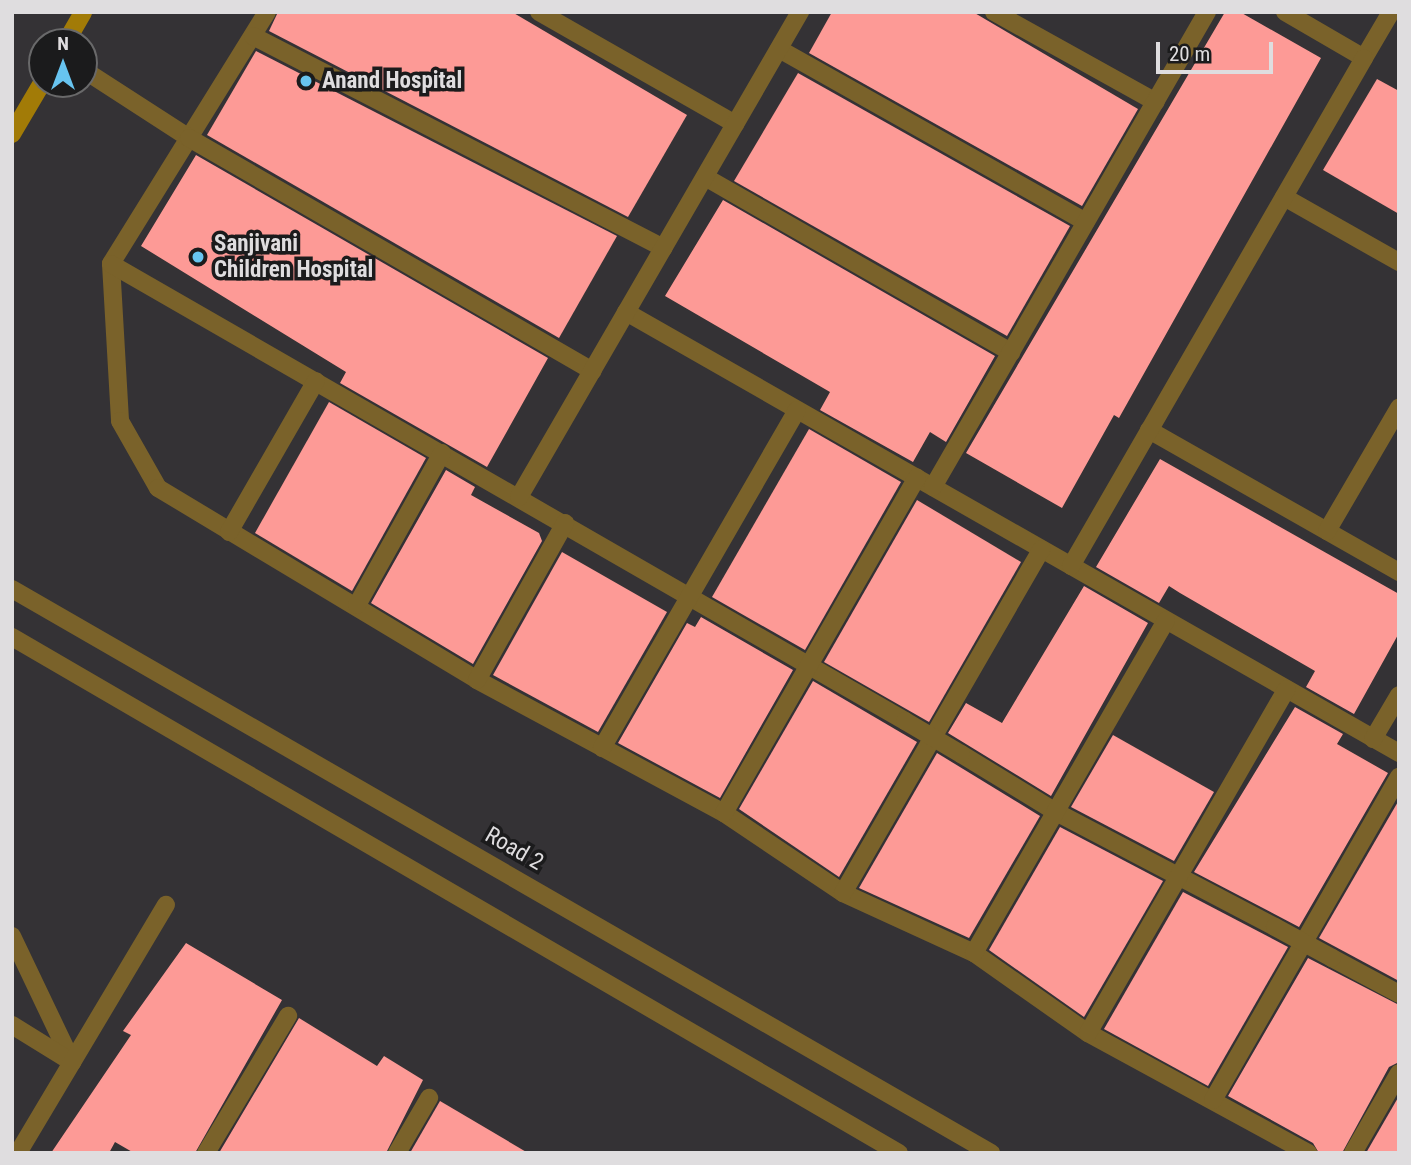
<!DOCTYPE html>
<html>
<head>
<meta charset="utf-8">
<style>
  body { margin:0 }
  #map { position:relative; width:1411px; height:1165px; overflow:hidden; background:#343235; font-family:"Roboto Condensed",sans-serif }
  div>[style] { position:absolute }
  .building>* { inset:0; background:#fd9a96 }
  .minor>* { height:18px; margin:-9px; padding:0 9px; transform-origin:9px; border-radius:9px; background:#7a622a }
  .tertiary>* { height:18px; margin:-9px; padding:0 9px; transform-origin:9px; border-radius:9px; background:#7a622a }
  .secondary>* { height:18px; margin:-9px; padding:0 9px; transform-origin:9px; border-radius:9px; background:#a27b07 }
  .minor-bridge>* { height:18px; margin:-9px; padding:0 9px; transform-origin:9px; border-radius:9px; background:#7a622a }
  .dots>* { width:19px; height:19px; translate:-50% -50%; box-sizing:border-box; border:4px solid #1b1b1c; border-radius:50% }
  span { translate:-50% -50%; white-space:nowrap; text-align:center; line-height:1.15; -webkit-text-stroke:7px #1b1b1c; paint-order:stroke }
  .poi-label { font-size:23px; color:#dfdddf; font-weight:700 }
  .left { translate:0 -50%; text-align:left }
  .street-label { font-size:23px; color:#dfdddf }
  .frame { position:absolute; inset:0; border:14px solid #dfdddf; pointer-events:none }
  .north { position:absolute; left:28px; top:28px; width:70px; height:70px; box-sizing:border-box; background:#1b1b1c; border:2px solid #69696a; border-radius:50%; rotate:0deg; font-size:19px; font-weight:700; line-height:28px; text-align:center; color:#dfdddf }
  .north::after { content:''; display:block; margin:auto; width:24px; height:32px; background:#67c4f0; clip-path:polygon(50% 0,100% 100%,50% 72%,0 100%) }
  .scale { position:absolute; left:1156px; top:42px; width:117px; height:32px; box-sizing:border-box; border:4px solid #dfdddf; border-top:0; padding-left:9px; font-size:21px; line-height:24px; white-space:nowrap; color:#dfdddf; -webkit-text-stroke:5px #1b1b1c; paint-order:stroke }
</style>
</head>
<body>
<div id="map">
  <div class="building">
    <i style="clip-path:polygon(278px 12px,512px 12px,687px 115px,628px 217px,269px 31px)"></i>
    <i style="clip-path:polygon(832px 12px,973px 12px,1138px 109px,1082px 206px,809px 53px)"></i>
    <i style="clip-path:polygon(1225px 12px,1240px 12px,1321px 58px,1119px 418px,1114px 415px,1062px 508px,966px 453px)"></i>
    <i style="clip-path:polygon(256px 51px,617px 236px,559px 338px,207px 135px)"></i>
    <i style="clip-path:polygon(798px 73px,1070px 226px,1007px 336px,734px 181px)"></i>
    <i style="clip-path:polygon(1377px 79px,1399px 91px,1399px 214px,1323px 170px)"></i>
    <i style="clip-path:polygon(196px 155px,548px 358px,487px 467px,340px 383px,346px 372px,141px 246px)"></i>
    <i style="clip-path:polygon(723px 200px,995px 356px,946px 442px,930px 432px,913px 462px,820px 410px,830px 392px,665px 296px)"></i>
    <i style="clip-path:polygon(329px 402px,426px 458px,352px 591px,255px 533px)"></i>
    <i style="clip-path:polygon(809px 429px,901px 482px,805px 650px,712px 597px)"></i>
    <i style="clip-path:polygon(1160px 459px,1399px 594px,1399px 633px,1354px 714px,1306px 687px,1315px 671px,1180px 593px,1169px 586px,1159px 603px,1096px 567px)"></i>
    <i style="clip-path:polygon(446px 470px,475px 487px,471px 495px,539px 533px,542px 541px,473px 664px,371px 603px)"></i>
    <i style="clip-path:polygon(917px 500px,1021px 562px,929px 722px,824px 662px)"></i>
    <i style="clip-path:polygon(562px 552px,667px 612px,598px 732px,493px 675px)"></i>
    <i style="clip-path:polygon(1084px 586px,1148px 623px,1051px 796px,948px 733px,966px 703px,1002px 723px)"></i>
    <i style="clip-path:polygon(701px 617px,793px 670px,720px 798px,618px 743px,687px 623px,695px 627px)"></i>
    <i style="clip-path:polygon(813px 681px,917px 742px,839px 877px,739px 809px)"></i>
    <i style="clip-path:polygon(1295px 707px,1343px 734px,1337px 744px,1388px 773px,1299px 927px,1194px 872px)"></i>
    <i style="clip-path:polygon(1113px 735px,1214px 792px,1174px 861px,1071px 807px)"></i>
    <i style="clip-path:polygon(937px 753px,1040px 816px,969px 938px,859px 888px)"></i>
    <i style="clip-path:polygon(1399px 800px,1399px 981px,1319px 938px)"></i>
    <i style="clip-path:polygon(1060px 827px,1163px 881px,1084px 1017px,989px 950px)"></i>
    <i style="clip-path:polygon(1183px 892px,1288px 947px,1208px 1086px,1104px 1029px)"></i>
    <i style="clip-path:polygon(186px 943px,282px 1000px,195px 1153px,134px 1153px,115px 1142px,109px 1153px,51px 1153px,131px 1035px,123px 1031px)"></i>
    <i style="clip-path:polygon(1308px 958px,1399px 1005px,1399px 1062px,1389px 1067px,1342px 1153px,1319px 1153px,1313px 1143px,1228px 1096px)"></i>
    <i style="clip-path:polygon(299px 1018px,377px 1066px,384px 1056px,423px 1080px,386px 1153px,219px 1153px)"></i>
    <i style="clip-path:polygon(1399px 1096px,1399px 1153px,1366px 1153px)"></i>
    <i style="clip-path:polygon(440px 1101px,528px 1153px,410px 1153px)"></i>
  </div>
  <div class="minor">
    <i style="left:267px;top:12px;width:296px;rotate:121.8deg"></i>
    <i style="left:111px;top:264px;width:157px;rotate:86.7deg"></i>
    <i style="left:120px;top:421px;width:77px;rotate:60.4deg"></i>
    <i style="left:158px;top:488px;width:372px;rotate:31deg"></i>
    <i style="left:477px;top:680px;width:281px;rotate:28.3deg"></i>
    <i style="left:724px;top:813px;width:143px;rotate:33.9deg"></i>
    <i style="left:843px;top:893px;width:144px;rotate:24.6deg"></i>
    <i style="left:974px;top:953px;width:139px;rotate:35.1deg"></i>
    <i style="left:1088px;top:1033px;width:251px;rotate:28.6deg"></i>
    <i style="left:539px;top:12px;width:226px;rotate:29.7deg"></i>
    <i style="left:994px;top:12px;width:185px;rotate:29.1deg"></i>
    <i style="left:1285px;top:12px;width:91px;rotate:30.2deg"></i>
    <i style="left:1364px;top:58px;width:53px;rotate:-59.6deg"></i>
    <i style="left:253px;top:36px;width:462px;rotate:27.3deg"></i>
    <i style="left:779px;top:49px;width:352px;rotate:29.4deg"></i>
    <i style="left:84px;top:70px;width:125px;rotate:32.9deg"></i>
    <i style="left:189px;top:138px;width:466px;rotate:30deg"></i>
    <i style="left:705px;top:177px;width:353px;rotate:29.8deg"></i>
    <i style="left:1284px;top:197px;width:132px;rotate:29.5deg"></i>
    <i style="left:111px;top:264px;width:916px;rotate:29.92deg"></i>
    <i style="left:626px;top:312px;width:890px;rotate:29.7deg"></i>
    <i style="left:1149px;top:430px;width:288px;rotate:29.6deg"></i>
    <i style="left:933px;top:487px;width:548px;rotate:-60.02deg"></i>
    <i style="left:519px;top:497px;width:561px;rotate:-59.91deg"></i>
    <i style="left:1327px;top:531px;width:143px;rotate:-59.7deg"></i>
    <i style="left:229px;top:532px;width:174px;rotate:-60.1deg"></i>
    <i style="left:1071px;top:566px;width:586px;rotate:-60.02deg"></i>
    <i style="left:357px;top:605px;width:174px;rotate:-60.8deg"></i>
    <i style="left:477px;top:680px;width:180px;rotate:-60.7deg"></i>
    <i style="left:1373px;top:739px;width:51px;rotate:-59.4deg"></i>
    <i style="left:602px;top:748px;width:390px;rotate:-60deg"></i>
    <i style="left:961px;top:754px;width:111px;rotate:31.4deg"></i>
    <i style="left:1056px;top:812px;width:247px;rotate:27.7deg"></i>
    <i style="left:724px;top:813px;width:387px;rotate:-60.1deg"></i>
    <i style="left:843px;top:893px;width:397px;rotate:-60deg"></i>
    <i style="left:12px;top:936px;width:140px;rotate:64.5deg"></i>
    <i style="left:974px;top:953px;width:384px;rotate:-60deg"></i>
    <i style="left:1332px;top:958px;width:76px;rotate:28.2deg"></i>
    <i style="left:12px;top:1025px;width:70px;rotate:31.7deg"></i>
    <i style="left:1088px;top:1033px;width:397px;rotate:-60deg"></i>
    <i style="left:1213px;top:1100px;width:373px;rotate:-60.1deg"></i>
    <i style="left:18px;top:1153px;width:289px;rotate:-59.2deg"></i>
    <i style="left:206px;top:1153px;width:160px;rotate:-59.1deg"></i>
    <i style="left:397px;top:1153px;width:64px;rotate:-59.8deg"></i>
    <i style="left:1353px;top:1153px;width:92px;rotate:-60.1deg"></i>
  </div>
  <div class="tertiary">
    <i style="left:12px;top:589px;width:1130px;rotate:29.95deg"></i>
    <i style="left:12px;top:637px;width:1026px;rotate:30.19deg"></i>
  </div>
  <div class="secondary">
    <i style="left:66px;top:42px;width:34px;rotate:-60deg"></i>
    <i style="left:12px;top:134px;width:59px;rotate:-59.5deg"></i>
  </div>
  <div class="minor-bridge">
    <i style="left:905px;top:721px;width:65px;rotate:30.5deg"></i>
    <i style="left:1275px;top:927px;width:65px;rotate:28.5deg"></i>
  </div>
  <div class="dots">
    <i style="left:306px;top:81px;background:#67c4f0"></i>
    <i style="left:198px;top:257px;background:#67c4f0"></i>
  </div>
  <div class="poi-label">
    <span class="left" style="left:322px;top:81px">Anand Hospital</span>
    <span class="left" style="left:214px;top:257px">Sanjivani<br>Children Hospital</span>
  </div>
  <div class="street-label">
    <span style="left:514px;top:849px;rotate:30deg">Road 2</span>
  </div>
  <div class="frame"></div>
  <div class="north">N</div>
  <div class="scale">20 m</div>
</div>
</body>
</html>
